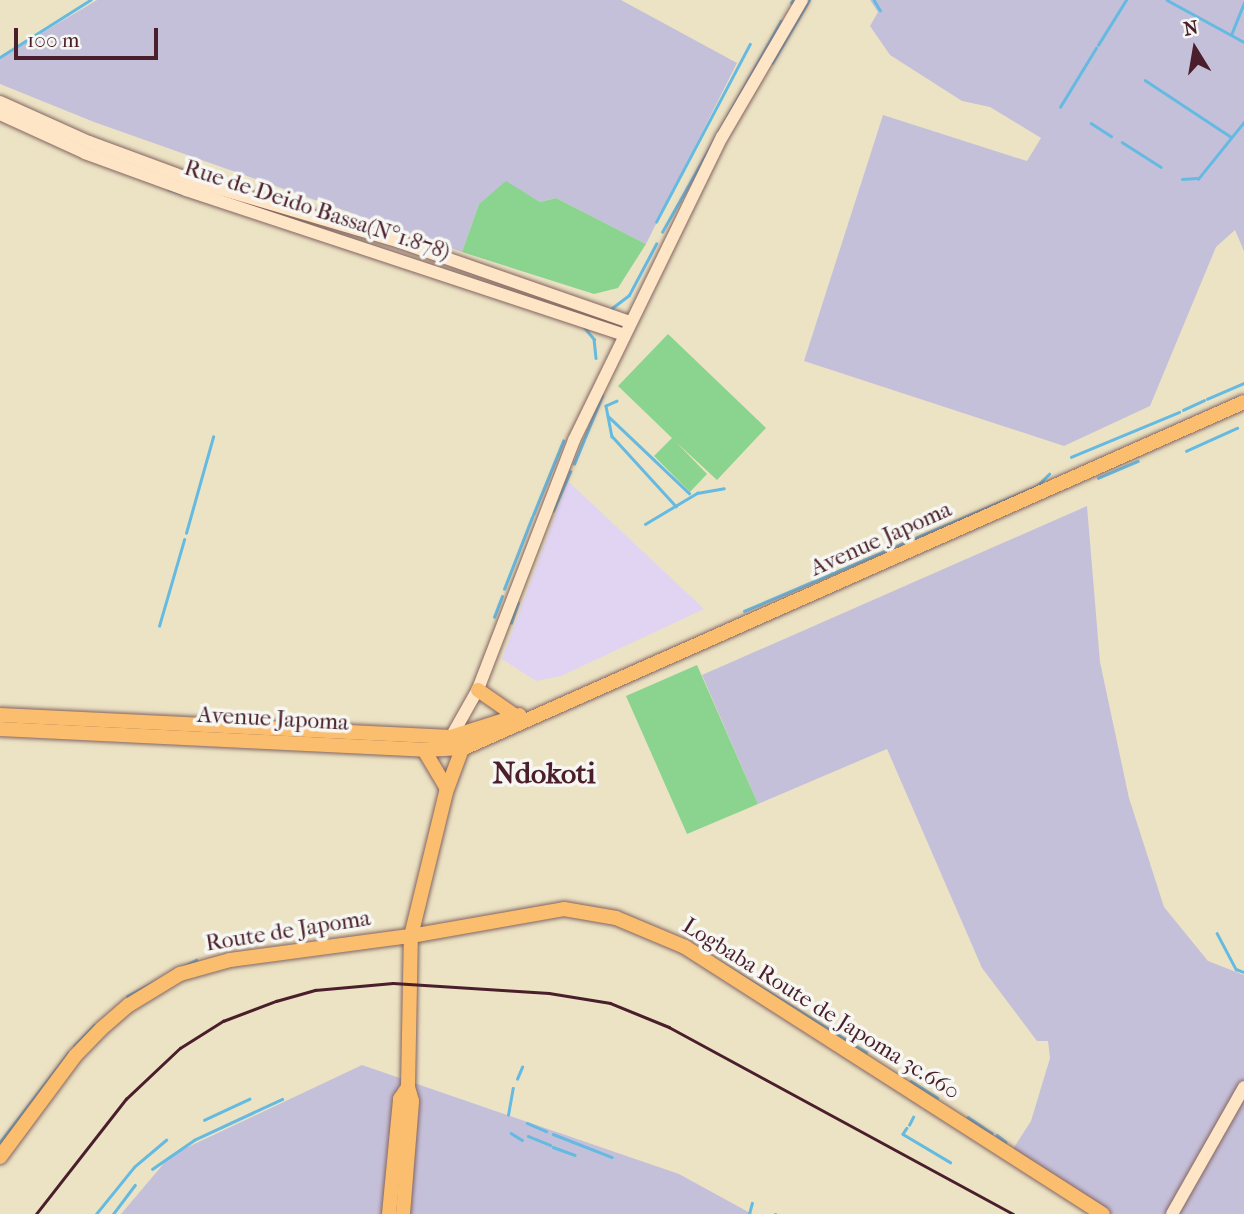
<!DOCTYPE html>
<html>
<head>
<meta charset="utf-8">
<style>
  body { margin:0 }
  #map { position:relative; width:1244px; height:1214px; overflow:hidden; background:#ece3c4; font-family:"IM FELL French Canon",serif }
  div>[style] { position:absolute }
  .built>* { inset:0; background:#e1d4f3 }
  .industrial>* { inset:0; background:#c5c0da }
  .green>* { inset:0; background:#8ad490 }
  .stream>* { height:2.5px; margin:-1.25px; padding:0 1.25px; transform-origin:1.25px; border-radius:1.25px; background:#65bae1 }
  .roads { filter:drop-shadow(0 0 2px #836461) drop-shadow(0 0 2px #836461) }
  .secondary>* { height:12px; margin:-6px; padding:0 6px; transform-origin:6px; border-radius:6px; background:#fde5c5 }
  .primary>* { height:14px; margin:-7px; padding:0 7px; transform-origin:7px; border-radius:7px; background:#fbbe6e }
  .rail>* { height:2.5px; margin:-1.25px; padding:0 1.25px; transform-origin:1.25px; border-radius:1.25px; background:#4a1f2b }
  span { translate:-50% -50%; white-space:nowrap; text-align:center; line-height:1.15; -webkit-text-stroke:7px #f6f6f2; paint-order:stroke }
  .street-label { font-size:23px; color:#4a1f2b }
  .district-label { font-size:30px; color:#4a1f2b; font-weight:700 }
  .north { position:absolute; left:1160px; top:14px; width:70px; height:70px; -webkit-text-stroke:5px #f6f6f2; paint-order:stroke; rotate:349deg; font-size:19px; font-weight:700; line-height:28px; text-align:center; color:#4a1f2b }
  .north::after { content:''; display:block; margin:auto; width:24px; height:32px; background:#4a1f2b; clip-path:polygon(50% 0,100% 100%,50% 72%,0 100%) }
  .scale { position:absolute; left:14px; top:28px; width:144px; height:32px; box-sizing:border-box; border:4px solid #4a1f2b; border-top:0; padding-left:9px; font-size:21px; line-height:24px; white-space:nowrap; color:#4a1f2b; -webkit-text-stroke:5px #f6f6f2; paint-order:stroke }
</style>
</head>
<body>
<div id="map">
  <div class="built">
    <i style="clip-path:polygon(568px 481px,704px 609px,561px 676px,536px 681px,502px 659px)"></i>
  </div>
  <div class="industrial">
    <i style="clip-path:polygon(97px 0,621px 0,737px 63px,646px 244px,556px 198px,540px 202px,506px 182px,479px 204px,462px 252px,94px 122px,0 84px,0 58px)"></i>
    <i style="clip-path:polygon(870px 0,1244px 0,1244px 251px,1235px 230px,1216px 247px,1150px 406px,1064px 446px,804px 361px,883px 115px,1027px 161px,1041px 138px,990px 107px,962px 101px,890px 55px,870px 26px,878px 12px)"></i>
    <i style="clip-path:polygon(1087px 506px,1100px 662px,1129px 798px,1164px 907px,1208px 961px,1244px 975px,1244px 1214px,1105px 1214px,1011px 1152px,1031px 1121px,1050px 1058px,1048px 1041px,1037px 1041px,982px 968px,887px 749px,758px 804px,702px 675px)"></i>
    <i style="clip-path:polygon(362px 1065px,679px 1174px,752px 1214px,121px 1214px,171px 1155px)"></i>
  </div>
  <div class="green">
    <i style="clip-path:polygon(506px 181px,540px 202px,556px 198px,646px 244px,618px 288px,594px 294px,462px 252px,479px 204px)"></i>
    <i style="clip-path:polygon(668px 334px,766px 428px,717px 480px,676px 442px,707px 474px,690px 492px,654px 456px,672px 438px,618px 386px)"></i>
    <i style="clip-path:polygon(697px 665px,758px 804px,687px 834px,626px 696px)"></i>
  </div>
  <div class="stream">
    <i style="left:874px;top:0;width:12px;rotate:59deg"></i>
    <i style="left:1167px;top:0;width:88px;rotate:28.6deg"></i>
    <i style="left:791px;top:3px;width:4px;rotate:-56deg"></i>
    <i style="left:1231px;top:35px;width:35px;rotate:-68deg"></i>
    <i style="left:1098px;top:45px;width:53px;rotate:-58.1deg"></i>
    <i style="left:0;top:57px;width:107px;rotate:-32.3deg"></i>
    <i style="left:772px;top:63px;width:73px;rotate:-59.6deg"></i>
    <i style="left:1145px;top:80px;width:103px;rotate:33.5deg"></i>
    <i style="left:1060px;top:107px;width:69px;rotate:-58.6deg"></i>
    <i style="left:1091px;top:123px;width:24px;rotate:33deg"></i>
    <i style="left:1122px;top:142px;width:46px;rotate:32.7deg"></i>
    <i style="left:1182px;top:179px;width:15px;rotate:-4deg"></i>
    <i style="left:1198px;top:179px;width:73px;rotate:-51.1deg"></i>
    <i style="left:168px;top:189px;width:79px;rotate:17.7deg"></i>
    <i style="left:656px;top:222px;width:201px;rotate:-62.2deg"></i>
    <i style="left:662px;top:232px;width:242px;rotate:-60.6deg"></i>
    <i style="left:612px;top:308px;width:21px;rotate:-37deg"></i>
    <i style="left:629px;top:295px;width:58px;rotate:-62.1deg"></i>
    <i style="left:584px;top:327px;width:16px;rotate:50deg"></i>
    <i style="left:594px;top:339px;width:19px;rotate:84deg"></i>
    <i style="left:1207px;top:399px;width:40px;rotate:-23.4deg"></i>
    <i style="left:617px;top:401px;width:12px;rotate:156deg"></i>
    <i style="left:606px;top:406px;width:31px;rotate:79deg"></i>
    <i style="left:612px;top:436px;width:95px;rotate:47.6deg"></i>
    <i style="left:1183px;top:410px;width:23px;rotate:-25deg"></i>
    <i style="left:608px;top:416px;width:112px;rotate:43.5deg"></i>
    <i style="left:1186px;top:451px;width:56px;rotate:-24.3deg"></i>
    <i style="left:1071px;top:457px;width:117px;rotate:-22.6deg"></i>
    <i style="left:574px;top:464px;width:74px;rotate:-67.6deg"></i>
    <i style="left:1098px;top:478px;width:43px;rotate:-23deg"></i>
    <i style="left:553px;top:511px;width:43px;rotate:-66.4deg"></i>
    <i style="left:533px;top:515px;width:80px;rotate:-67.9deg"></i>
    <i style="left:645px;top:524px;width:61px;rotate:-30.8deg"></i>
    <i style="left:697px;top:493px;width:27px;rotate:-10deg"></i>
    <i style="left:186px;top:533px;width:100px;rotate:-74.3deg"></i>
    <i style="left:504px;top:589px;width:77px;rotate:-68.7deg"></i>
    <i style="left:744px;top:611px;width:319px;rotate:-23.1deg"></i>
    <i style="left:1037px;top:486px;width:17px;rotate:-45deg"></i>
    <i style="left:494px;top:617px;width:22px;rotate:-69deg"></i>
    <i style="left:511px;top:623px;width:21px;rotate:-71deg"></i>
    <i style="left:159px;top:626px;width:90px;rotate:-73.8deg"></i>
    <i style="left:1217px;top:933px;width:41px;rotate:62.2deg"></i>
    <i style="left:1236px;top:969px;width:9px;rotate:21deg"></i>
    <i style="left:714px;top:958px;width:179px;rotate:31.7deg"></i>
    <i style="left:127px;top:996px;width:78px;rotate:-27.6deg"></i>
    <i style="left:74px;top:1046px;width:29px;rotate:-46deg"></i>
    <i style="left:517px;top:1079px;width:13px;rotate:-67deg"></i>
    <i style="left:911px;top:1081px;width:31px;rotate:32deg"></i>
    <i style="left:508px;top:1115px;width:27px;rotate:-80deg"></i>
    <i style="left:968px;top:1117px;width:18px;rotate:34deg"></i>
    <i style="left:204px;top:1120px;width:50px;rotate:-25deg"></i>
    <i style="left:527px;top:1123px;width:21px;rotate:23deg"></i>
    <i style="left:909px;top:1125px;width:9px;rotate:-63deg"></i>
    <i style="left:907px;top:1128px;width:7px;rotate:124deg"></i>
    <i style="left:903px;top:1134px;width:55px;rotate:30.8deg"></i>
    <i style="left:984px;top:1128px;width:9px;rotate:32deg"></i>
    <i style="left:511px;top:1133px;width:13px;rotate:32deg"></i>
    <i style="left:553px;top:1134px;width:63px;rotate:21.3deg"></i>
    <i style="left:997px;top:1135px;width:11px;rotate:38deg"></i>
    <i style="left:528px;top:1136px;width:24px;rotate:22deg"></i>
    <i style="left:0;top:1142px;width:113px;rotate:-52.5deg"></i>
    <i style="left:553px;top:1147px;width:23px;rotate:20deg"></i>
    <i style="left:152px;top:1169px;width:51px;rotate:-34.6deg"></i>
    <i style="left:194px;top:1140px;width:97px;rotate:-25deg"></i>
    <i style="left:96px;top:1214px;width:60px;rotate:-51deg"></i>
    <i style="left:134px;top:1167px;width:42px;rotate:-40.2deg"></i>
    <i style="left:113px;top:1214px;width:36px;rotate:-53deg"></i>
    <i style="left:749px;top:1214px;width:11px;rotate:-75deg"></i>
    <i style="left:775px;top:1214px;width:1px"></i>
  </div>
  <div class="roads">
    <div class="secondary">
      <i style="left:0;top:102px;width:98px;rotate:24.2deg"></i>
      <i style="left:89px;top:142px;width:121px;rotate:20.2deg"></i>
      <i style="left:203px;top:184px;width:202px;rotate:16.4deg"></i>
      <i style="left:397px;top:241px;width:247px;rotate:19.2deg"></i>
      <i style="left:0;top:114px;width:94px;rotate:24.6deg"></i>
      <i style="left:85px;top:153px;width:108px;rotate:20.1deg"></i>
      <i style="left:186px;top:190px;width:462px;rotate:18.3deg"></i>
      <i style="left:451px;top:737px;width:55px;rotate:-60.6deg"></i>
      <i style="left:478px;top:689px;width:267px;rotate:-68.9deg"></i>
      <i style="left:574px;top:440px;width:337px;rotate:-64deg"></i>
      <i style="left:722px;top:137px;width:159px;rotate:-59.7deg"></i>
      <i style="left:1172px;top:1214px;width:146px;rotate:-60.4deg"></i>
    </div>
    <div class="primary">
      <i style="left:478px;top:690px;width:44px;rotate:34.8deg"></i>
      <i style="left:0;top:715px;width:452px;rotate:2.8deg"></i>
      <i style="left:451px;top:737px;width:72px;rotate:-17.7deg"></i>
      <i style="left:0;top:729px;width:425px;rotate:2.8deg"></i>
      <i style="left:424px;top:750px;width:40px;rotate:-2.9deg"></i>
      <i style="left:464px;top:748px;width:853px;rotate:-23.92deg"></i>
      <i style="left:424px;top:750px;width:43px;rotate:59.3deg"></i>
      <i style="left:0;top:1157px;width:126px;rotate:-53.4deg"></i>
      <i style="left:75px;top:1056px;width:37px;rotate:-46deg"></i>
      <i style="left:101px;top:1029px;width:37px;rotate:-41deg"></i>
      <i style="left:129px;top:1005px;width:60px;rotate:-31.3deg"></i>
      <i style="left:180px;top:974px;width:52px;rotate:-15.6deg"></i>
      <i style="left:230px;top:960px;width:183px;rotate:-7.6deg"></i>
      <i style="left:411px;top:936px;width:155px;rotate:-10deg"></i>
      <i style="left:564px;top:909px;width:53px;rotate:9.8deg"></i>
      <i style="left:616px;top:918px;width:75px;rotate:22.8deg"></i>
      <i style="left:685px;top:947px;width:496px;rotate:32.6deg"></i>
      <i style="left:389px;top:1214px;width:116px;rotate:-84.5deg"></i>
      <i style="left:400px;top:1099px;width:14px;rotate:-56deg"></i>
      <i style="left:403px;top:1214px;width:113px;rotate:-85.4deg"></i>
      <i style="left:412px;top:1101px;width:15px;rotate:-106deg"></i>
      <i style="left:408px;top:1087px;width:151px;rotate:-88.9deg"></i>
      <i style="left:411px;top:936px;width:148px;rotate:-76.3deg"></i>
      <i style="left:446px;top:792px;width:54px;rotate:-69.6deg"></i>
    </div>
  </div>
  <div class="rail">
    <i style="left:36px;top:1214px;width:146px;rotate:-52deg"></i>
    <i style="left:126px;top:1099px;width:74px;rotate:-43.4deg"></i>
    <i style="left:180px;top:1048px;width:51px;rotate:-32.1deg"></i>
    <i style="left:223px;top:1021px;width:57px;rotate:-20.7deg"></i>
    <i style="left:276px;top:1001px;width:41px;rotate:-15.8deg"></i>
    <i style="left:315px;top:990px;width:78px;rotate:-5.1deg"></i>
    <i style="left:393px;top:983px;width:156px;rotate:3.7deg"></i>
    <i style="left:549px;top:993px;width:62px;rotate:9.3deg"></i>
    <i style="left:610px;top:1003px;width:64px;rotate:22.1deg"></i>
    <i style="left:669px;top:1027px;width:392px;rotate:28.5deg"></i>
  </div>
  <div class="street-label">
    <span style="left:317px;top:210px;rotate:18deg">Rue de Deido Bassa(N°1.878)</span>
    <span style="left:881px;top:539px;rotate:-24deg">Avenue Japoma</span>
    <span style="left:273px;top:719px;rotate:3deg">Avenue Japoma</span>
    <span style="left:288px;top:931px;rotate:-9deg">Route de Japoma</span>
    <span style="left:821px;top:1009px;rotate:32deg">Logbaba Route de Japoma 3c.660</span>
  </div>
  <div class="district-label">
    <span style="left:544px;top:774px">Ndokoti</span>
  </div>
  <div class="north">N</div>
  <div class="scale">100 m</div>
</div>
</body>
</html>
